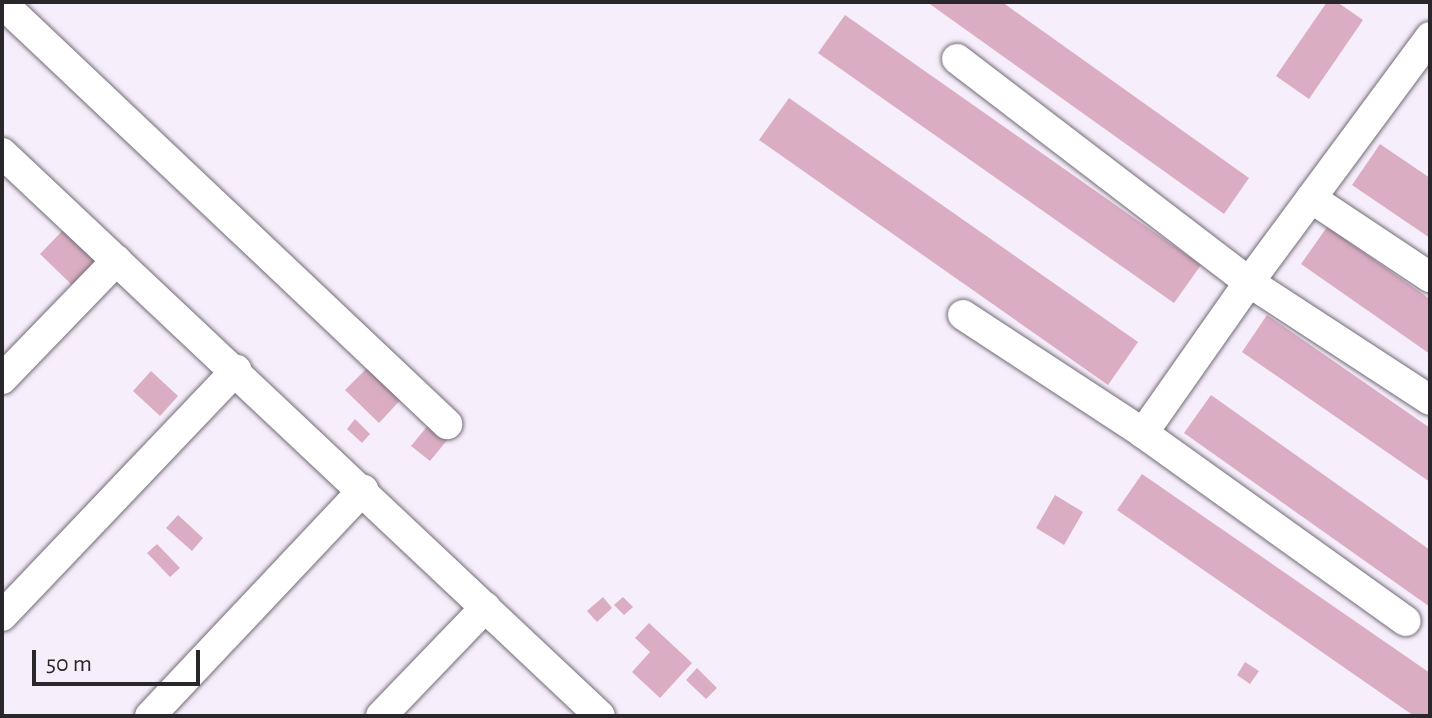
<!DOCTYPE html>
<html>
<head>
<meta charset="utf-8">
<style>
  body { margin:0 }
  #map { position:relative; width:1432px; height:718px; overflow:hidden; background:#f7eefb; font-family:"Alegreya Sans",sans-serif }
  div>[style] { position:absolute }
  .building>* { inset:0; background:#daadc2 }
  .roads { filter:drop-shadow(0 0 2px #726a76) drop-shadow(0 0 2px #726a76) }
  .minor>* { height:30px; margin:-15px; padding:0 15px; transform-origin:15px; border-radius:15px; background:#fff }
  span { translate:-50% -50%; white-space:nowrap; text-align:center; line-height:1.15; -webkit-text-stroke:7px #f7eefb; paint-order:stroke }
  .frame { position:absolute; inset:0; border:4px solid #2a272c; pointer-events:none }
  .scale { position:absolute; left:32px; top:650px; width:168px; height:36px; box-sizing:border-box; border:4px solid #2a272c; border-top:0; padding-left:10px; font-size:24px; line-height:28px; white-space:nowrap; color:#2a272c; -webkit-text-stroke:6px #f7eefb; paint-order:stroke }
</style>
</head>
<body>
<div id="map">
  <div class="building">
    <i style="clip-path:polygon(927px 2px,1002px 2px,1249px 178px,1224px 214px)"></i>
    <i style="clip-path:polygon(1327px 2px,1337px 2px,1363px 20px,1309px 99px,1276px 76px)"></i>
    <i style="clip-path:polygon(845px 15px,1201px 265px,1174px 303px,818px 53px)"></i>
    <i style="clip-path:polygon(789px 98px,1138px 342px,1108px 385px,759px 140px)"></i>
    <i style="clip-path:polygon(1380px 144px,1430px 178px,1430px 238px,1352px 185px)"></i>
    <i style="clip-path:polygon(1327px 227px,1430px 299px,1430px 354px,1301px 264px)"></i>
    <i style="clip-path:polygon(65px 228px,97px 260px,72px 285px,40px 254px)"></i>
    <i style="clip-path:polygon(1267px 315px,1430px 428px,1430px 482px,1242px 352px)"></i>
    <i style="clip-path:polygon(373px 362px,406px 394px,379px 423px,345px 390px)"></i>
    <i style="clip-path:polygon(151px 371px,178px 396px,160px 416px,133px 391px)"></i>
    <i style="clip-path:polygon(1211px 395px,1430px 550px,1430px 607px,1184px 433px)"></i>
    <i style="clip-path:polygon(434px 418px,453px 433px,430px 461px,411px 446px)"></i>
    <i style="clip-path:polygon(355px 419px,370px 434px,362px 443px,347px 429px)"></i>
    <i style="clip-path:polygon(1142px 474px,1430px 673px,1430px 716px,1414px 716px,1117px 510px)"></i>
    <i style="clip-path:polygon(1055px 495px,1083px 512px,1064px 545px,1036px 528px)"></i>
    <i style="clip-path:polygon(178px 515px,203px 538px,192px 551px,166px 528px)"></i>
    <i style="clip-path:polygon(157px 544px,180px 568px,170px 577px,147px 553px)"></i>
    <i style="clip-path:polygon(603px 597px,612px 608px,597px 622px,587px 611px)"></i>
    <i style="clip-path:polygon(623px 597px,633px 607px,624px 615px,614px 605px)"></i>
    <i style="clip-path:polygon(649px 623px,692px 663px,660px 698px,632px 672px,650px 652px,635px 638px)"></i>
    <i style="clip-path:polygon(1245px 662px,1259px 671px,1250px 684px,1237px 675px)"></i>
    <i style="clip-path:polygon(697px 668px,717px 688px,706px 699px,686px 680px)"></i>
  </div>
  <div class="roads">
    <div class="minor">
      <i style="left:2px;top:3px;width:613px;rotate:43.41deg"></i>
      <i style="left:957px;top:59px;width:367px;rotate:37.4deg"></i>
      <i style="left:1249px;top:282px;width:216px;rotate:33.1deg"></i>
      <i style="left:2px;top:153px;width:821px;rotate:43.27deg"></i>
      <i style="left:1311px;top:198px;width:143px;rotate:33.6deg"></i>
      <i style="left:963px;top:315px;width:215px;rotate:33.2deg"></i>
      <i style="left:1143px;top:433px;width:323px;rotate:35.6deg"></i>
      <i style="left:2px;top:379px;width:165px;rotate:-46deg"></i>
      <i style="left:1143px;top:433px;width:184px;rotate:-54.9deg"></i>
      <i style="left:1249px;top:282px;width:305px;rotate:-53.5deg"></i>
      <i style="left:2px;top:616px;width:340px;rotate:-46.4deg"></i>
      <i style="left:150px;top:716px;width:311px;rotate:-46.7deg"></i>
      <i style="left:381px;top:716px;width:151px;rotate:-46.1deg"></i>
    </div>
  </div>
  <div class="frame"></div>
  <div class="scale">50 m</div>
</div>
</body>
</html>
